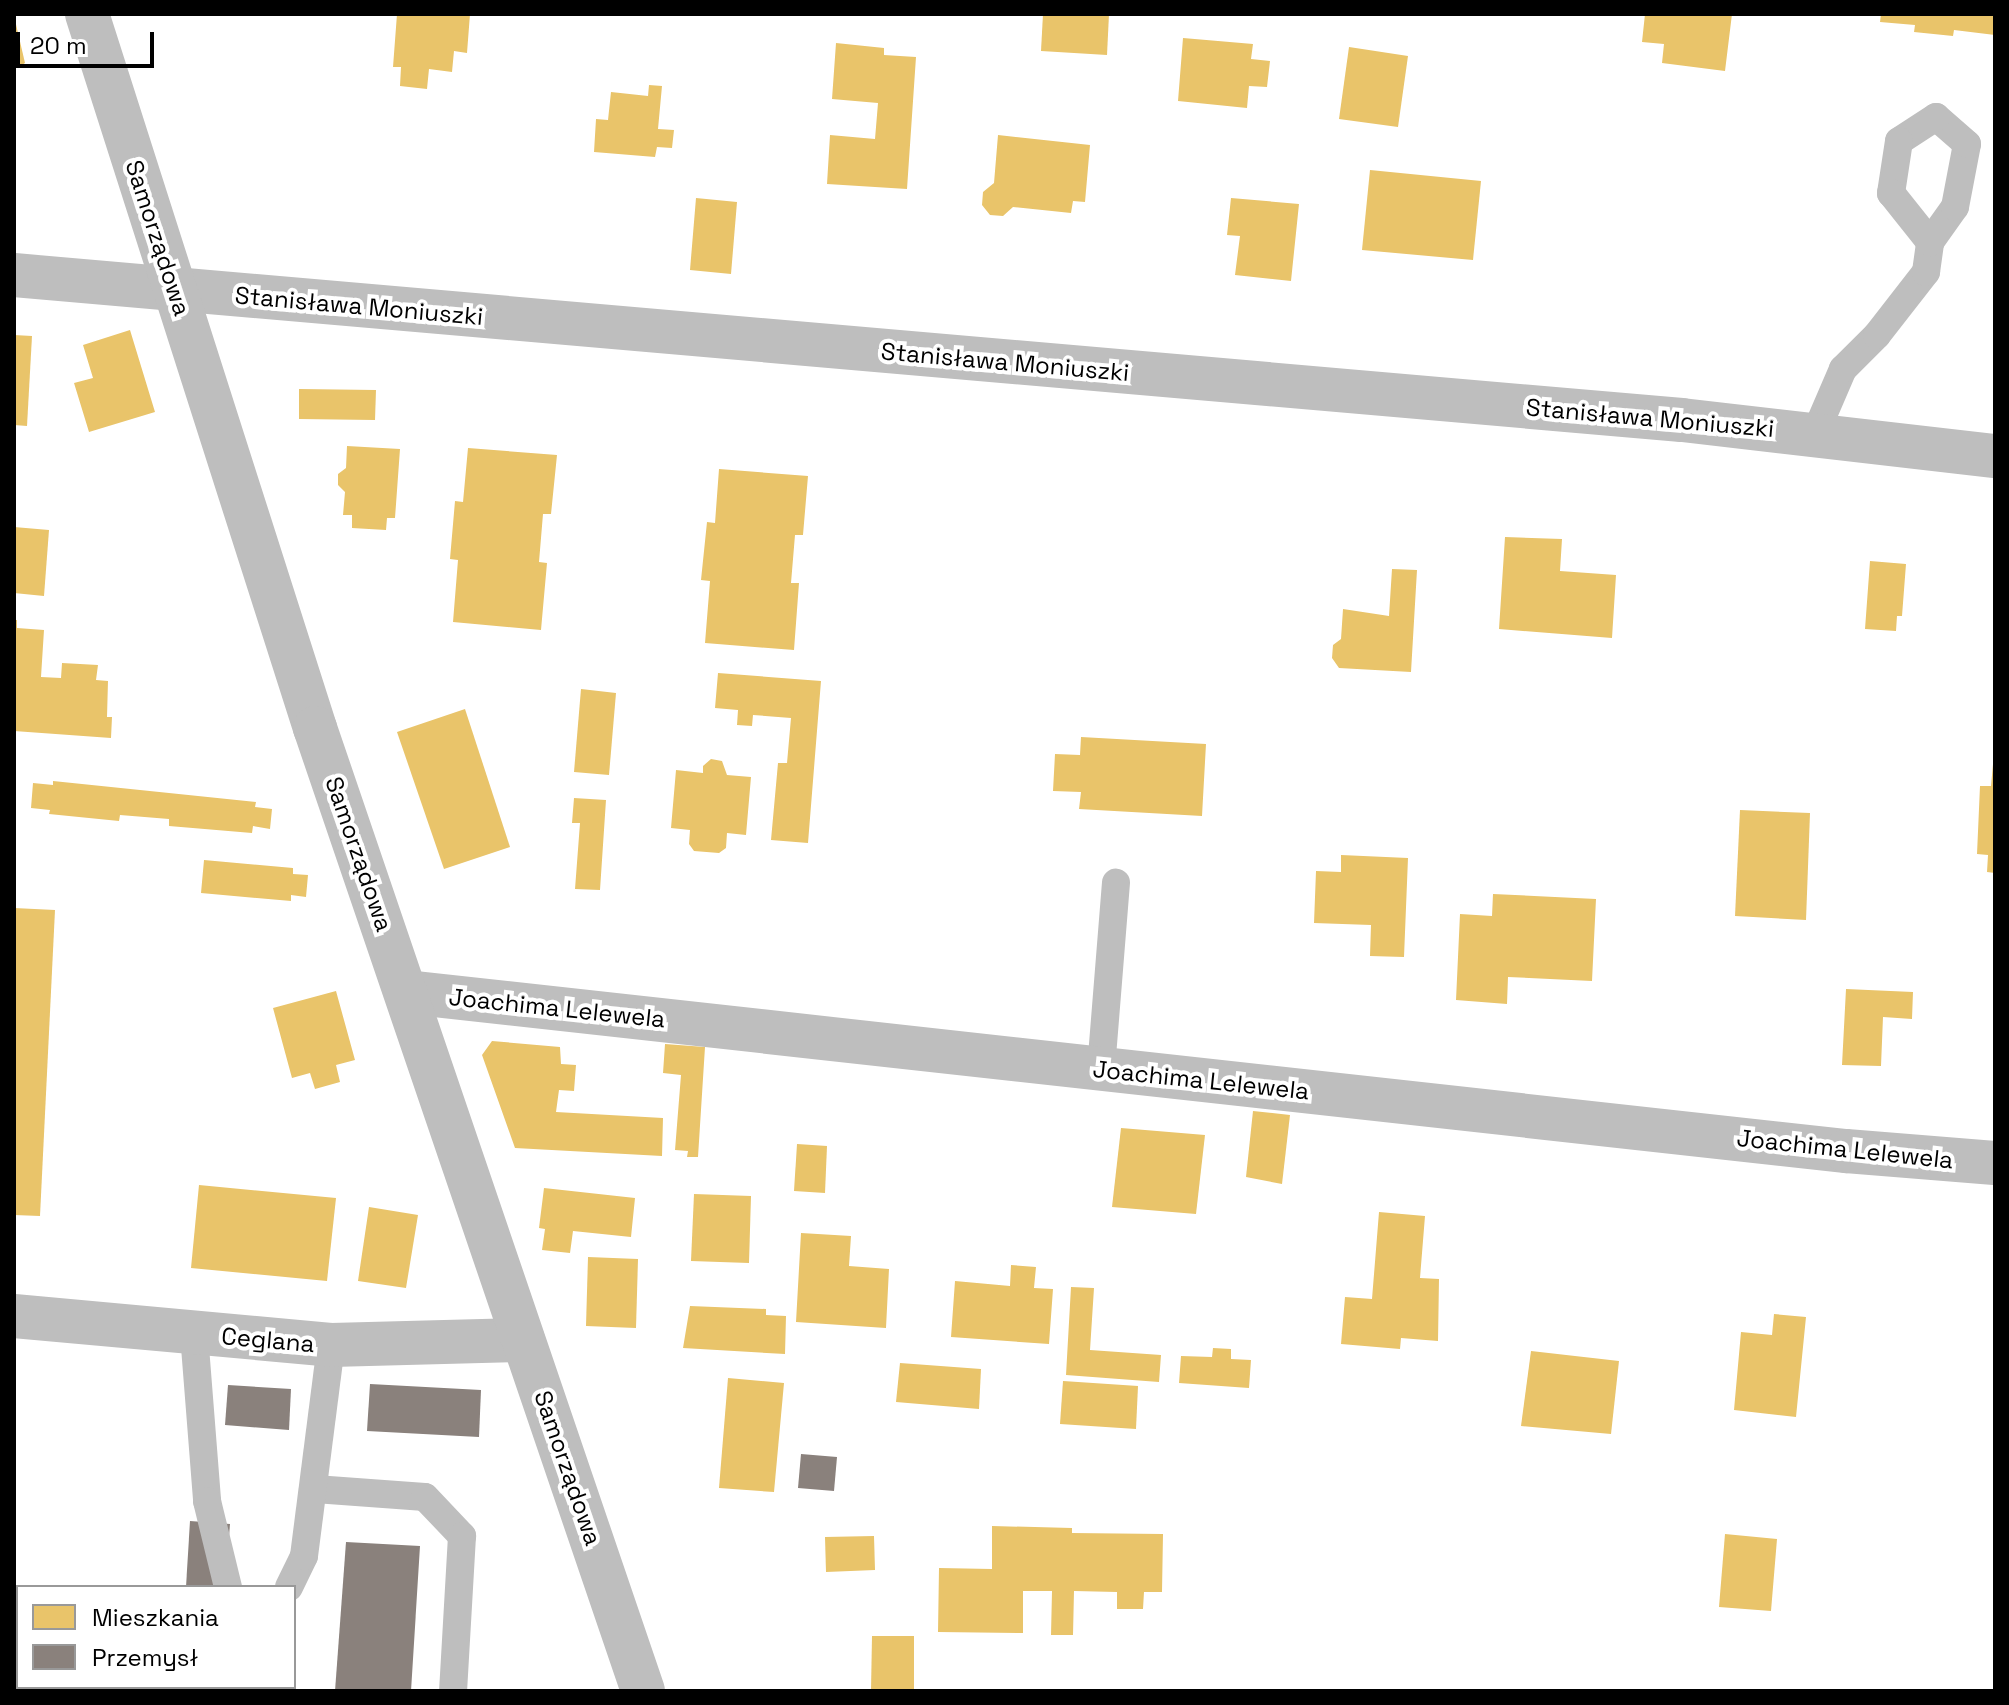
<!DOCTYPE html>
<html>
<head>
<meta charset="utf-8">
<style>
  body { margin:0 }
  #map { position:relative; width:2009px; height:1705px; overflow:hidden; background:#fff; font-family:"Space Grotesk",sans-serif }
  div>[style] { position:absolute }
  .homes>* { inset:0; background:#e9c46a }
  .industry>* { inset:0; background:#8a817c }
  .service>* { height:28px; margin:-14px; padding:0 14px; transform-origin:14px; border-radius:14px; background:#bebebe }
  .minor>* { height:44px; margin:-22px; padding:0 22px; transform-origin:22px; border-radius:22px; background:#bebebe }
  .tertiary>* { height:44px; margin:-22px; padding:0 22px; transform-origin:22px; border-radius:22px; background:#bebebe }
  span { translate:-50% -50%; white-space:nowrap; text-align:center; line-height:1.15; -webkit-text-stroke:8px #fff; paint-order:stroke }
  .street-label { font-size:24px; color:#000 }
  .frame { position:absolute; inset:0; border:16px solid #000; pointer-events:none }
  .legend { position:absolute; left:16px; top:1585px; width:280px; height:104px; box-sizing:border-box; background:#fff; border:2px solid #999; margin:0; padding:10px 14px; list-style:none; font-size:24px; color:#000 }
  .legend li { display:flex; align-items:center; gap:16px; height:40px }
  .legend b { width:40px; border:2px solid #999 }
  .scale { position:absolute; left:16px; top:32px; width:138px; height:36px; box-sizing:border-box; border:4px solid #000; border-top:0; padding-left:10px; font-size:24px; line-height:28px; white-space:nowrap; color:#000; -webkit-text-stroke:6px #fff; paint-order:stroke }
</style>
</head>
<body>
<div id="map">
  <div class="homes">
    <i style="clip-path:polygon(397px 14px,470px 14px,467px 53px,454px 51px,452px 72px,429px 69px,427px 89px,400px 86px,401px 67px,393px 67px)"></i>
    <i style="clip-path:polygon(1043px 14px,1109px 14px,1107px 55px,1041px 51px)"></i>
    <i style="clip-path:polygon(1645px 14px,1732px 14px,1725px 71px,1662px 63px,1664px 44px,1642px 42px)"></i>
    <i style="clip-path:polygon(1881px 14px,1995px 14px,1995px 35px,1954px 30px,1953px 36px,1914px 32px,1915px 25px,1880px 22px)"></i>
    <i style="clip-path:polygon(15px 20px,25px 63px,19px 67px,14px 67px)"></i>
    <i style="clip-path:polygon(1183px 38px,1253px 44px,1251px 59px,1270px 61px,1267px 87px,1249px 86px,1247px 108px,1178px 101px)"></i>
    <i style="clip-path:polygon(836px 43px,884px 48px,884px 55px,916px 57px,907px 189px,827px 184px,830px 135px,875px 139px,878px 103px,832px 99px)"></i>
    <i style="clip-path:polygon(1349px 47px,1408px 56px,1398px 127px,1339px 119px)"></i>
    <i style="clip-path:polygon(649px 85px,662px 86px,658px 129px,674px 130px,672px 148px,657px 147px,655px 157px,594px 152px,596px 119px,608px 120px,611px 92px,648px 96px)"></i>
    <i style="clip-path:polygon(998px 135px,1090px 145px,1085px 202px,1073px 201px,1071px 213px,1013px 207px,1003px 216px,990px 215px,982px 205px,983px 192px,994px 183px)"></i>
    <i style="clip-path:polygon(1370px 170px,1481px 181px,1473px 260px,1362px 250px)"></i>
    <i style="clip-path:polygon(696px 198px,737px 202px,731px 274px,690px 270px)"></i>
    <i style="clip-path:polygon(1231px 198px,1299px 204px,1291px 281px,1235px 275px,1240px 236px,1227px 235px)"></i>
    <i style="clip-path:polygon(130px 330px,155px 412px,89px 432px,74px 383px,93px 378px,83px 345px)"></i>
    <i style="clip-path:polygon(14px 335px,32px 336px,27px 426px,14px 425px)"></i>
    <i style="clip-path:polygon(299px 389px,376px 390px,375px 420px,299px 419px)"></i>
    <i style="clip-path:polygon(347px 446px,400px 449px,395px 518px,387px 518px,386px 530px,352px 528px,352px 515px,343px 515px,345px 492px,338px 485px,338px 474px,346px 468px)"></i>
    <i style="clip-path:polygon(468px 448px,557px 455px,551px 514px,543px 514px,539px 562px,547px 563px,541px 630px,453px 622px,458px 560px,450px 559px,455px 501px,463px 502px)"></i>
    <i style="clip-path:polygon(719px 469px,808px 476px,803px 535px,795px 535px,791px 583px,799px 583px,794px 650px,705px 643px,710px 581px,701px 580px,707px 522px,715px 523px)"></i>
    <i style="clip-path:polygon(14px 527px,49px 530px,44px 596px,14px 593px)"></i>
    <i style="clip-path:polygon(1505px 537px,1562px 539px,1560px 571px,1616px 575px,1612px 638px,1499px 629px)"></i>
    <i style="clip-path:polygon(1870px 561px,1906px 564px,1902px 616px,1897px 616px,1896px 631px,1865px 629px)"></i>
    <i style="clip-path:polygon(1392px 569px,1417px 570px,1411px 672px,1339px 668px,1332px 658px,1333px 645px,1341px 639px,1343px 609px,1389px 616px)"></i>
    <i style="clip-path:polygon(14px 620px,17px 620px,17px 628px,44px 630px,41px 677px,61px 678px,62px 663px,98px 665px,96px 680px,108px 681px,107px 717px,112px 717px,111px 738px,14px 731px)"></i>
    <i style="clip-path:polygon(718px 673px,821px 681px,808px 843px,771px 840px,778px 763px,787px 763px,791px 718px,753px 715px,752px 726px,737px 725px,738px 710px,715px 708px)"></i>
    <i style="clip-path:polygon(581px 689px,616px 693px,609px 775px,574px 772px)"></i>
    <i style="clip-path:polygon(465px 709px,510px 847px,444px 869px,397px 732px)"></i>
    <i style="clip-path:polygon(1081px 737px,1206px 744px,1202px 816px,1079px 809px,1081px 792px,1053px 791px,1055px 754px,1080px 755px)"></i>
    <i style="clip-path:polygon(711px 759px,722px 761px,727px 775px,751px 777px,746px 835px,727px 833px,726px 848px,719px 853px,694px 851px,689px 844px,690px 830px,671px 828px,676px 770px,703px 773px,703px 766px)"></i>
    <i style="clip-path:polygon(1993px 764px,1995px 764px,1995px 873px,1987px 872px,1988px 855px,1977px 854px,1980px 786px,1991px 786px)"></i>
    <i style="clip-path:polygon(53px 781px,256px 802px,255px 807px,272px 809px,270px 829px,253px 826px,252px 833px,169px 826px,169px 819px,120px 815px,119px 821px,49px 814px,50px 810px,31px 808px,33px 783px,53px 785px)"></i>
    <i style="clip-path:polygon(574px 798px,606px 800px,600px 890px,575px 889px,580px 823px,572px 823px)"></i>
    <i style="clip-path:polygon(1740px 810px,1810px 813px,1806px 920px,1735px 916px)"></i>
    <i style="clip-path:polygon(1341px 855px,1408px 858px,1404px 957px,1370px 956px,1371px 925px,1314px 923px,1316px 871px,1341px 872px)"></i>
    <i style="clip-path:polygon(204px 860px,293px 868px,293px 874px,308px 875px,306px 897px,291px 895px,291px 901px,201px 893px)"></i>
    <i style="clip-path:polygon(1493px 894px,1596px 899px,1592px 981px,1508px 977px,1507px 1004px,1456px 1000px,1460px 914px,1492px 916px)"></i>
    <i style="clip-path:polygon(14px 908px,55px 910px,40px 1216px,14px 1215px)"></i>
    <i style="clip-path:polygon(1846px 989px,1913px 992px,1912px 1019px,1883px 1017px,1881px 1066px,1842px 1065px)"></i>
    <i style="clip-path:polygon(336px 991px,355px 1060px,336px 1065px,340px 1082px,315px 1089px,310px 1073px,292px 1078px,273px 1008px)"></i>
    <i style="clip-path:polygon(492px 1041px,560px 1047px,561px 1064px,576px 1065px,574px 1091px,559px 1090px,556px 1112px,663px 1118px,662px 1156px,515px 1148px,482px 1055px)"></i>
    <i style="clip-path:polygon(665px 1044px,705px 1047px,698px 1157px,687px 1157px,688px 1151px,675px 1150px,681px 1075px,663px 1073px)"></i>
    <i style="clip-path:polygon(1253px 1111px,1290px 1115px,1282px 1184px,1246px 1177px)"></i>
    <i style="clip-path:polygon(1121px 1128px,1205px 1135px,1196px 1214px,1112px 1207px)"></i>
    <i style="clip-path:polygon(797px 1144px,827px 1146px,825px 1193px,794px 1191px)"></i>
    <i style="clip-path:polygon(199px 1185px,336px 1198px,327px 1281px,191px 1268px)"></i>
    <i style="clip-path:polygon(544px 1188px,635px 1198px,631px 1237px,573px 1231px,570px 1253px,542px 1250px,545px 1229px,539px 1228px)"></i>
    <i style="clip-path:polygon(694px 1194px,751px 1196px,749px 1263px,691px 1261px)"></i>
    <i style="clip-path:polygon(369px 1207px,418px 1215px,406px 1288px,358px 1281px)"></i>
    <i style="clip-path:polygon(1379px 1212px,1425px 1216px,1420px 1278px,1439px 1279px,1438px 1341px,1401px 1338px,1400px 1349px,1341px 1344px,1345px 1297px,1372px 1299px)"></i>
    <i style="clip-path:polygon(801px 1233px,851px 1236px,849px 1266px,889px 1269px,886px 1328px,796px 1322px)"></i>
    <i style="clip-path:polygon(588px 1257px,638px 1259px,636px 1328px,586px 1326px)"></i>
    <i style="clip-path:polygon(1011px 1265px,1036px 1267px,1034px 1288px,1053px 1289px,1049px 1344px,951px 1337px,955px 1281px,1010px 1286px)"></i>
    <i style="clip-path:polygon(1071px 1287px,1094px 1288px,1090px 1350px,1161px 1355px,1159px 1382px,1066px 1375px)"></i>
    <i style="clip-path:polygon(690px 1306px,766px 1309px,766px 1315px,786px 1316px,785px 1354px,683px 1348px)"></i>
    <i style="clip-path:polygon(1774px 1314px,1806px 1317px,1796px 1417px,1734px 1410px,1741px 1332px,1772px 1335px)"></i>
    <i style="clip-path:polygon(1213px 1348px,1231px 1349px,1231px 1359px,1251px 1360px,1249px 1388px,1179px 1383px,1181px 1356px,1212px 1357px)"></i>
    <i style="clip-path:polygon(1531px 1351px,1619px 1361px,1611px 1434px,1521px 1426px)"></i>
    <i style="clip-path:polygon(900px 1363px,981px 1369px,979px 1409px,896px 1402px)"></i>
    <i style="clip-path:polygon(728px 1378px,784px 1383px,774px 1492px,719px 1488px)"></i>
    <i style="clip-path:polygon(1063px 1381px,1138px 1386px,1136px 1429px,1060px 1424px)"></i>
    <i style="clip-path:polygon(992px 1526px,1072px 1528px,1072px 1533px,1163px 1534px,1162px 1592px,1144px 1592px,1143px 1609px,1117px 1609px,1117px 1592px,1074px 1591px,1073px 1635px,1051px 1635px,1052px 1591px,1023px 1591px,1023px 1633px,938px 1632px,939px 1568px,992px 1569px)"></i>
    <i style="clip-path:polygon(1725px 1534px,1777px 1539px,1771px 1611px,1719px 1607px)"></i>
    <i style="clip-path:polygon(874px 1536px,875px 1570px,826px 1572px,825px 1537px)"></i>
    <i style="clip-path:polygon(872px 1636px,914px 1636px,914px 1691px,871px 1691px)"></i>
  </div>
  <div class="industry">
    <i style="clip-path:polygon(370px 1384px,481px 1390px,479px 1437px,367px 1431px)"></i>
    <i style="clip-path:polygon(228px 1385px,291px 1389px,289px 1430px,225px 1425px)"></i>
    <i style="clip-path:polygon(801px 1454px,837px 1457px,834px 1491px,798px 1488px)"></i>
    <i style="clip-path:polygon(190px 1521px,230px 1524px,225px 1587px,186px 1587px)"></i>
    <i style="clip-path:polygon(346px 1542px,420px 1546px,411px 1691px,335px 1691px)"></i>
  </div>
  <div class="service">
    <i style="left:1815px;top:434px;width:71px;rotate:-66.7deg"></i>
    <i style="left:1843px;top:369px;width:48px;rotate:-45deg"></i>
    <i style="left:1877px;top:335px;width:80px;rotate:-52.1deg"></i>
    <i style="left:1926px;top:272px;width:30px;rotate:-82deg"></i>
    <i style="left:1930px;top:242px;width:43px;rotate:-54.5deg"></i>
    <i style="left:1955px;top:207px;width:64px;rotate:-79.2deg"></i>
    <i style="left:1967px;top:144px;width:41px;rotate:-138.9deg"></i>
    <i style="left:1936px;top:117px;width:44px;rotate:147deg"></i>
    <i style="left:1899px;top:141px;width:53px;rotate:98.7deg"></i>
    <i style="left:1891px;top:193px;width:63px;rotate:51.5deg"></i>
    <i style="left:1101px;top:1069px;width:187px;rotate:-85.4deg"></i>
    <i style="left:194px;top:1334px;width:168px;rotate:85.5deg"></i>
    <i style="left:207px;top:1501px;width:89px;rotate:76.3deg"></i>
    <i style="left:315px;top:1489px;width:110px;rotate:4.2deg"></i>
    <i style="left:425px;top:1497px;width:54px;rotate:46.5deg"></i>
    <i style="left:462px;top:1536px;width:155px;rotate:93.3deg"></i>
    <i style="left:289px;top:1587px;width:34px;rotate:-64deg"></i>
    <i style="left:304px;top:1556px;width:213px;rotate:-82.7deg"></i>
    <i style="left:246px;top:1691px;width:4px;rotate:-76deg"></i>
  </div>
  <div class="minor">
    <i style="left:14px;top:275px;width:1674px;rotate:4.97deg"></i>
    <i style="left:1682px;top:420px;width:315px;rotate:6.6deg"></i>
    <i style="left:407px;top:992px;width:1448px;rotate:6.31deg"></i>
    <i style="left:1846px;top:1151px;width:149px;rotate:4.6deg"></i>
    <i style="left:14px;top:1316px;width:318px;rotate:5.2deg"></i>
    <i style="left:331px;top:1345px;width:192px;rotate:-1.5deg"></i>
  </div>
  <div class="tertiary">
    <i style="left:87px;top:14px;width:750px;rotate:72.29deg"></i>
    <i style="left:315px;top:728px;width:1017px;rotate:71.19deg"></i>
  </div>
  <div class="street-label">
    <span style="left:158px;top:238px;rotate:72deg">Samorządowa</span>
    <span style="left:359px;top:306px;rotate:5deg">Stanisława Moniuszki</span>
    <span style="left:1005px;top:362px;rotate:5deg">Stanisława Moniuszki</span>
    <span style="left:1650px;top:418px;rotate:5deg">Stanisława Moniuszki</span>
    <span style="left:359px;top:854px;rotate:71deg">Samorządowa</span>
    <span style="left:557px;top:1008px;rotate:6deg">Joachima Lelewela</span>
    <span style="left:1201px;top:1080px;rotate:6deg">Joachima Lelewela</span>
    <span style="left:1845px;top:1149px;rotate:6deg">Joachima Lelewela</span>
    <span style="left:268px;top:1340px;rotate:5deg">Ceglana</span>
    <span style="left:568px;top:1468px;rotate:71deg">Samorządowa</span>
  </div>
  <div class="frame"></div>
  <ul class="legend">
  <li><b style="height:22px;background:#e9c46a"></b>Mieszkania</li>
  <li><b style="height:22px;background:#8a817c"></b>Przemysł</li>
  </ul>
  <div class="scale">20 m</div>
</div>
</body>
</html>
